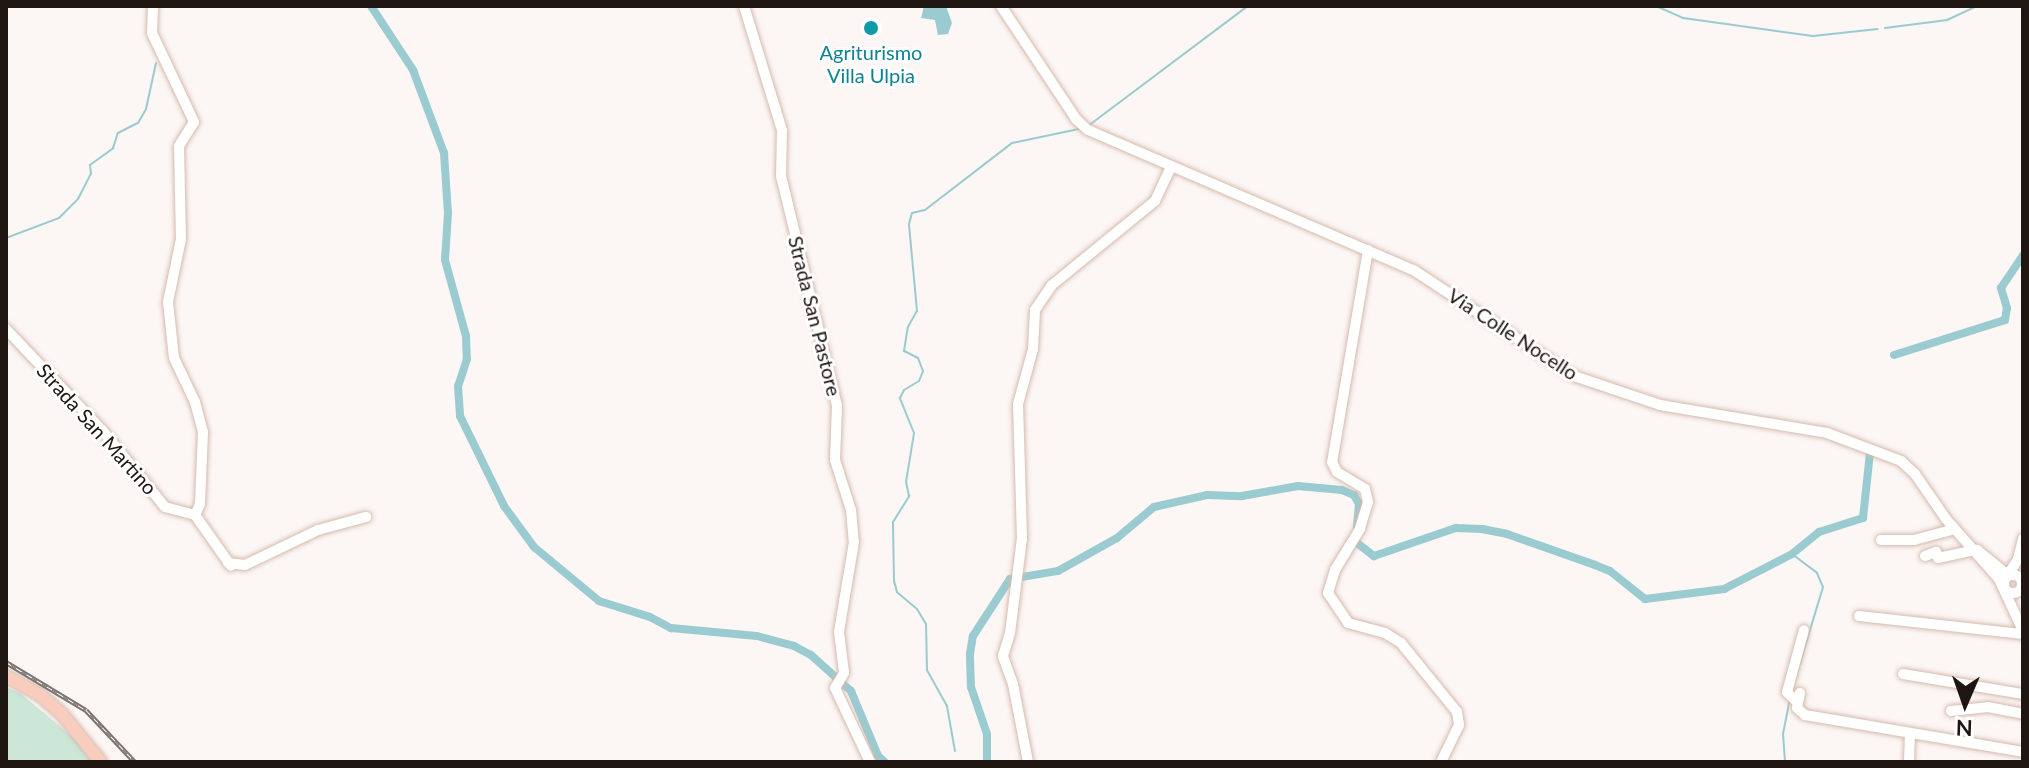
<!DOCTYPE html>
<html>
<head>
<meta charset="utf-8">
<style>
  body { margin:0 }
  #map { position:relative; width:2029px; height:768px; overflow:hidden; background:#fcf6f4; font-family:Lato,sans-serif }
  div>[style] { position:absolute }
  .green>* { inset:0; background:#cce6d7 }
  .water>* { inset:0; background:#9acbd0 }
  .stream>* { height:2px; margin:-1px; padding:0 1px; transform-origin:1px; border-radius:1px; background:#9acbd0 }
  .canal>* { height:8px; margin:-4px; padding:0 4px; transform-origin:4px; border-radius:4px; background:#9acbd0 }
  .roads { filter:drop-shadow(0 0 2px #d5baad) drop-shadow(0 0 2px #d5baad) }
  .minor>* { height:10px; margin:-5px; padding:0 5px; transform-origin:5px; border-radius:5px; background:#fff }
  .minor>.ring { margin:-5px; padding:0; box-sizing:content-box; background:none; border:10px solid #fff; border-radius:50% }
  .major>* { height:12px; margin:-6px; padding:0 6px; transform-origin:6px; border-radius:6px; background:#f9cdbe }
  .rail>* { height:5px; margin-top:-2.5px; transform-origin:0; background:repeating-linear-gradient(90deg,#fff 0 6px,#7c7471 0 12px); box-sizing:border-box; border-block:2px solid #7c7471 }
  .dots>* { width:22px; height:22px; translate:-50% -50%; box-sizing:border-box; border:4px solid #fff; border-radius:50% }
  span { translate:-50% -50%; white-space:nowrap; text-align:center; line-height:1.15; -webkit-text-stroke:6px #fff; paint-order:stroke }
  .culture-label { font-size:20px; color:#0d838f }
  .street-label { font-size:20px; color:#1f1511 }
  .frame { position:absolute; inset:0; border:8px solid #1f1511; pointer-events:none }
  .north { position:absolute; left:1925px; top:664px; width:80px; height:80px; -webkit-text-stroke:6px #fff; paint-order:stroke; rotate:182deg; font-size:22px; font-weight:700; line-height:32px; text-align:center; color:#1f1511 }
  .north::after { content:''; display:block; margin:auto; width:28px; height:36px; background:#1f1511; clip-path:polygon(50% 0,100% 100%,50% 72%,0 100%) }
</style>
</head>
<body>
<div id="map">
  <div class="green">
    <i style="clip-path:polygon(6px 687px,20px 693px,75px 739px,92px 762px,6px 762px)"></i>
  </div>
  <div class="water">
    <i style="clip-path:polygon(924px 6px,946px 6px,952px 23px,948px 34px,938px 35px,935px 20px,921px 18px)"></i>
  </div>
  <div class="stream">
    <i style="left:1656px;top:6px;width:30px;rotate:24deg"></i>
    <i style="left:1683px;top:18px;width:131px;rotate:7.9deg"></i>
    <i style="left:1813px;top:36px;width:65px;rotate:-6.1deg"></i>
    <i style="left:1885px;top:28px;width:63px;rotate:-7.4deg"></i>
    <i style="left:1947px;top:20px;width:33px;rotate:-25deg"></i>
    <i style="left:1088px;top:126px;width:200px;rotate:-36.9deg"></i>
    <i style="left:6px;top:238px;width:57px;rotate:-20.7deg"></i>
    <i style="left:59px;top:218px;width:27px;rotate:-45deg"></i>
    <i style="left:78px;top:199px;width:29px;rotate:-63deg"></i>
    <i style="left:91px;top:173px;width:8px;rotate:-97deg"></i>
    <i style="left:90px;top:165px;width:29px;rotate:-36deg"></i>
    <i style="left:113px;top:148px;width:16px;rotate:-72deg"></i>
    <i style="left:118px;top:133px;width:22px;rotate:-27deg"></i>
    <i style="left:138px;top:123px;width:16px;rotate:-60deg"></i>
    <i style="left:146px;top:109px;width:47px;rotate:-77.7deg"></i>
    <i style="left:1792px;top:554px;width:31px;rotate:37deg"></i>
    <i style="left:1817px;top:573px;width:15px;rotate:67deg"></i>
    <i style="left:1823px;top:587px;width:97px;rotate:106.8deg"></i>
    <i style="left:955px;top:751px;width:46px;rotate:-100.1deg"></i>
    <i style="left:947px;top:706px;width:41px;rotate:-119.1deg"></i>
    <i style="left:927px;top:670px;width:46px;rotate:-91.2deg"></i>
    <i style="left:926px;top:624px;width:17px;rotate:-121deg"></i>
    <i style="left:917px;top:609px;width:26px;rotate:-140deg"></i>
    <i style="left:897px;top:592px;width:11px;rotate:-105deg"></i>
    <i style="left:894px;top:581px;width:59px;rotate:-91deg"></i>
    <i style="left:893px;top:522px;width:31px;rotate:-58deg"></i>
    <i style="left:909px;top:496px;width:14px;rotate:-102deg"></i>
    <i style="left:906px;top:482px;width:50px;rotate:-80.7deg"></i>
    <i style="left:914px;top:433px;width:38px;rotate:-112deg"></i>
    <i style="left:900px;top:398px;width:9px;rotate:-63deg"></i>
    <i style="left:904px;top:390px;width:17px;rotate:-31deg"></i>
    <i style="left:919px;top:381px;width:11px;rotate:-68deg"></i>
    <i style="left:923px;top:371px;width:14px;rotate:-111deg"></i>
    <i style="left:918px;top:358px;width:16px;rotate:-153deg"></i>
    <i style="left:904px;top:351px;width:24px;rotate:-81deg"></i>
    <i style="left:908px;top:327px;width:18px;rotate:-61deg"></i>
    <i style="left:917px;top:311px;width:87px;rotate:-95.3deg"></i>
    <i style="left:909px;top:224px;width:11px;rotate:-75deg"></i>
    <i style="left:912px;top:213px;width:13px;rotate:-13deg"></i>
    <i style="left:925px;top:210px;width:110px;rotate:-37.6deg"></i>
    <i style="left:1012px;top:143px;width:73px;rotate:-11.9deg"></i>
    <i style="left:1785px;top:762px;width:28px;rotate:-94deg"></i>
    <i style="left:1783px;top:734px;width:32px;rotate:-79deg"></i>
  </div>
  <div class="canal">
    <i style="left:371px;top:6px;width:77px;rotate:56.7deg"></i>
    <i style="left:413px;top:70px;width:89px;rotate:69.5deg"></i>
    <i style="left:444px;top:153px;width:60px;rotate:86.2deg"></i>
    <i style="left:448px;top:213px;width:47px;rotate:93.7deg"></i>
    <i style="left:445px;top:260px;width:79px;rotate:74.6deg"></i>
    <i style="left:466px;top:336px;width:23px;rotate:88deg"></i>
    <i style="left:467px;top:359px;width:28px;rotate:108deg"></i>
    <i style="left:458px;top:386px;width:30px;rotate:86deg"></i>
    <i style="left:460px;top:416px;width:100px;rotate:63.9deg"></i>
    <i style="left:504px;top:506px;width:51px;rotate:53.8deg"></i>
    <i style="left:534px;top:547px;width:85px;rotate:39.7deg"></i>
    <i style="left:599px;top:601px;width:53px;rotate:17.4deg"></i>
    <i style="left:650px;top:617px;width:24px;rotate:28deg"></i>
    <i style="left:671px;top:628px;width:86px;rotate:5.3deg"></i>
    <i style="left:757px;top:636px;width:38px;rotate:15deg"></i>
    <i style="left:794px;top:646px;width:19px;rotate:28deg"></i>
    <i style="left:811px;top:655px;width:54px;rotate:42deg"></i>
    <i style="left:851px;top:691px;width:70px;rotate:67.4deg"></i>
    <i style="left:878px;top:756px;width:9px;rotate:41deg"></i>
    <i style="left:1894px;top:355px;width:116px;rotate:-17.5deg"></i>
    <i style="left:2005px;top:320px;width:12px;rotate:-81deg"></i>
    <i style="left:2007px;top:308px;width:21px;rotate:-107deg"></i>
    <i style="left:2001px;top:288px;width:40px;rotate:-56deg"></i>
    <i style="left:1352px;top:539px;width:28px;rotate:38deg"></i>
    <i style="left:1374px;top:556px;width:87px;rotate:-18.9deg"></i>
    <i style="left:1456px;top:528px;width:26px;rotate:2deg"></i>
    <i style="left:1482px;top:529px;width:25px;rotate:11deg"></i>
    <i style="left:1507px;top:534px;width:93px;rotate:19.4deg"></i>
    <i style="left:1595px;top:565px;width:16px;rotate:22deg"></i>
    <i style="left:1610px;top:571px;width:45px;rotate:38.7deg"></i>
    <i style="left:1645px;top:599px;width:80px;rotate:-7.2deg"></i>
    <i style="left:1724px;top:589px;width:76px;rotate:-27.2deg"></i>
    <i style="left:1792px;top:554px;width:35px;rotate:-39deg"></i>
    <i style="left:1819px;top:532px;width:46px;rotate:-17.7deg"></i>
    <i style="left:1863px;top:518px;width:66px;rotate:-83.9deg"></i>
    <i style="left:987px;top:762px;width:28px;rotate:-90deg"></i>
    <i style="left:987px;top:734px;width:50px;rotate:-108.8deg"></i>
    <i style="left:971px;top:687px;width:33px;rotate:-92deg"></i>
    <i style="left:970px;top:654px;width:18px;rotate:-81deg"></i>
    <i style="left:973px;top:636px;width:68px;rotate:-57deg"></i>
    <i style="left:1010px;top:579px;width:49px;rotate:-9.5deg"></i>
    <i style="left:1058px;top:571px;width:68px;rotate:-29.2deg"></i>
    <i style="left:1117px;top:538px;width:48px;rotate:-40deg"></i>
    <i style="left:1154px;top:507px;width:54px;rotate:-12.8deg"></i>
    <i style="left:1207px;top:495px;width:35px;rotate:2deg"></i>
    <i style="left:1242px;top:496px;width:57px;rotate:-10.1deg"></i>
    <i style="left:1298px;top:486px;width:44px;rotate:5.2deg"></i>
    <i style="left:1342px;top:490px;width:13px;rotate:23deg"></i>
    <i style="left:1354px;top:495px;width:10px;rotate:61deg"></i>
    <i style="left:1359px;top:504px;width:22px;rotate:95deg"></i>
  </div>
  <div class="roads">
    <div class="minor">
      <i style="left:153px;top:6px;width:27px;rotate:92deg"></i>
      <i style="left:152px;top:33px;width:98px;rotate:64.7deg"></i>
      <i style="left:194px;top:122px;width:28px;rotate:122deg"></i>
      <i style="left:179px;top:146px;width:93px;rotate:88.8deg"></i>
      <i style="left:181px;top:239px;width:64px;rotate:101.7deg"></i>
      <i style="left:168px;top:302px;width:56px;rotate:83.9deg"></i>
      <i style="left:174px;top:358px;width:49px;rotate:64.5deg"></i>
      <i style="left:195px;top:402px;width:31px;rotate:75deg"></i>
      <i style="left:203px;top:432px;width:72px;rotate:92.4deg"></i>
      <i style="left:200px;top:504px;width:12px;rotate:114deg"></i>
      <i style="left:744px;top:6px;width:130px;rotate:73deg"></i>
      <i style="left:782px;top:130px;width:46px;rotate:91.2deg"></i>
      <i style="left:781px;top:176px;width:237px;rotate:76.3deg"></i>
      <i style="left:837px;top:406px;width:54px;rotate:92.1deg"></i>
      <i style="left:835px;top:460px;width:52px;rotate:72.3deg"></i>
      <i style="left:851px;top:510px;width:32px;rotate:85deg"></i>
      <i style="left:854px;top:542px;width:91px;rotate:99.5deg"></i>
      <i style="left:839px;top:632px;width:41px;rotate:83deg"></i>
      <i style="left:844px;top:673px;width:17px;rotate:121deg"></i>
      <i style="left:835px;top:688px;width:82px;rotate:64.7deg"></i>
      <i style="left:1001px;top:6px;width:136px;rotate:56.4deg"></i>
      <i style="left:1076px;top:119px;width:16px;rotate:43deg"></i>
      <i style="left:1088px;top:130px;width:356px;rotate:23.3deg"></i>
      <i style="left:1415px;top:271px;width:191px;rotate:33.4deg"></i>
      <i style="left:1574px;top:376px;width:91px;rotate:18.6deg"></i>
      <i style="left:1660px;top:405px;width:169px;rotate:9.5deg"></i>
      <i style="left:1827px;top:433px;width:79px;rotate:20.7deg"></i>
      <i style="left:1901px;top:461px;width:19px;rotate:43deg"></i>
      <i style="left:1915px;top:474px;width:55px;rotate:55.4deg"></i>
      <i style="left:1946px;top:519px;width:80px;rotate:48.5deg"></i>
      <i style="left:1999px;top:579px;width:57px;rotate:65.2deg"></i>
      <i style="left:1368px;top:250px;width:215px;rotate:99.6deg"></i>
      <i style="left:1332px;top:462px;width:11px;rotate:63deg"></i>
      <i style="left:1337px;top:472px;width:33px;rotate:31deg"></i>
      <i style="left:1365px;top:489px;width:13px;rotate:77deg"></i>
      <i style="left:1368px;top:502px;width:28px;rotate:107deg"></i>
      <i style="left:1360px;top:529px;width:48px;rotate:121.4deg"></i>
      <i style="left:1335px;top:570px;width:24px;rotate:107deg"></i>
      <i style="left:1328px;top:593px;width:36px;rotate:56deg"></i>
      <i style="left:1348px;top:623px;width:38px;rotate:15deg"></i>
      <i style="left:1385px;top:633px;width:19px;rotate:32deg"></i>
      <i style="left:1401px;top:643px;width:89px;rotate:50.9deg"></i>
      <i style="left:1457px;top:712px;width:13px;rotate:81deg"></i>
      <i style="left:1459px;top:725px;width:41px;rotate:115.9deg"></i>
      <i style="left:6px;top:329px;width:139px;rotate:46.5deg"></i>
      <i style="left:102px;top:430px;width:99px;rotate:50.7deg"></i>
      <i style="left:165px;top:507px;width:31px;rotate:15deg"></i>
      <i style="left:195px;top:515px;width:62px;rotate:54.8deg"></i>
      <i style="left:1881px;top:540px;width:33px"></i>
      <i style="left:1914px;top:540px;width:42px;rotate:-15deg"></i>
      <i style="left:1925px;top:556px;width:12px;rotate:-20deg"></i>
      <i style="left:1936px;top:552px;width:6px;rotate:72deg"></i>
      <i style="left:1938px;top:558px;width:40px;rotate:-12deg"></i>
      <i style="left:1977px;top:550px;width:40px;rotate:39deg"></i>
      <i style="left:2008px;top:575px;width:19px;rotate:-58deg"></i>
      <i style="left:2018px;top:559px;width:21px;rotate:-76deg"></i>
      <i style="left:228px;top:563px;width:17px;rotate:7deg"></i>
      <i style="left:245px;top:565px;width:81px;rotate:-25.6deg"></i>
      <i style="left:318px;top:530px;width:50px;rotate:-15.2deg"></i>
      <i class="ring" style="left:2004px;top:575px;width:8px;height:8px"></i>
      <i style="left:1859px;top:616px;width:165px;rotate:6.3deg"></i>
      <i style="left:1903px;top:674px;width:122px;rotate:9.5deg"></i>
      <i style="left:1800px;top:693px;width:15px;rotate:101deg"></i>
      <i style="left:1797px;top:708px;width:11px;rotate:41deg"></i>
      <i style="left:1805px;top:715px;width:221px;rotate:9.6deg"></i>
      <i style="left:1797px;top:702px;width:14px;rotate:-135deg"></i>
      <i style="left:1787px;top:692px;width:64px;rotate:-74.7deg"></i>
      <i style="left:1951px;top:711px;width:37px;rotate:-6deg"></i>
      <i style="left:1988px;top:707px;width:36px;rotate:11deg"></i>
      <i style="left:1028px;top:762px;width:79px;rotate:-100.9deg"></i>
      <i style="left:1013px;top:684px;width:30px;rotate:-110deg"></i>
      <i style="left:1003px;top:656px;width:24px;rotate:-73deg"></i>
      <i style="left:1010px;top:633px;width:96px;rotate:-82.8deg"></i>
      <i style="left:1022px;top:538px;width:134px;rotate:-91.7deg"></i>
      <i style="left:1018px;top:404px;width:57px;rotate:-74.7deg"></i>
      <i style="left:1033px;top:349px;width:39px;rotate:-87deg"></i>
      <i style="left:1035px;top:310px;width:30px;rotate:-56deg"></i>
      <i style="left:1052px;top:285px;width:133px;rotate:-39.2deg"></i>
      <i style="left:1155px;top:201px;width:38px;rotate:-65deg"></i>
      <i style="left:1909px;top:762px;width:29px;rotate:-88deg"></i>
    </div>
    <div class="major">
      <i style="left:6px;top:676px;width:38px;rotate:29deg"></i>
      <i style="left:39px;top:694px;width:29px;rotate:41deg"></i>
      <i style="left:61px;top:713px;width:63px;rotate:50.8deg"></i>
    </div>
  </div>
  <div class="rail">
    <i style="left:6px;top:662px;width:93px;rotate:31deg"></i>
    <i style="left:86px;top:710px;width:71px;rotate:46.7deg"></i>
  </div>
  <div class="dots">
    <i style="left:871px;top:28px;background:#0f9aa8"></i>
  </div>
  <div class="culture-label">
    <span style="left:871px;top:64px">Agriturismo<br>Villa Ulpia</span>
  </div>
  <div class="street-label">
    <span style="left:815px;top:316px;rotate:76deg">Strada San Pastore</span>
    <span style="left:1513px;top:334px;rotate:33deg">Via Colle Nocello</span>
    <span style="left:97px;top:429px;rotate:48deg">Strada San Martino</span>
  </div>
  <div class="frame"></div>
  <div class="north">N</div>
</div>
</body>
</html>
